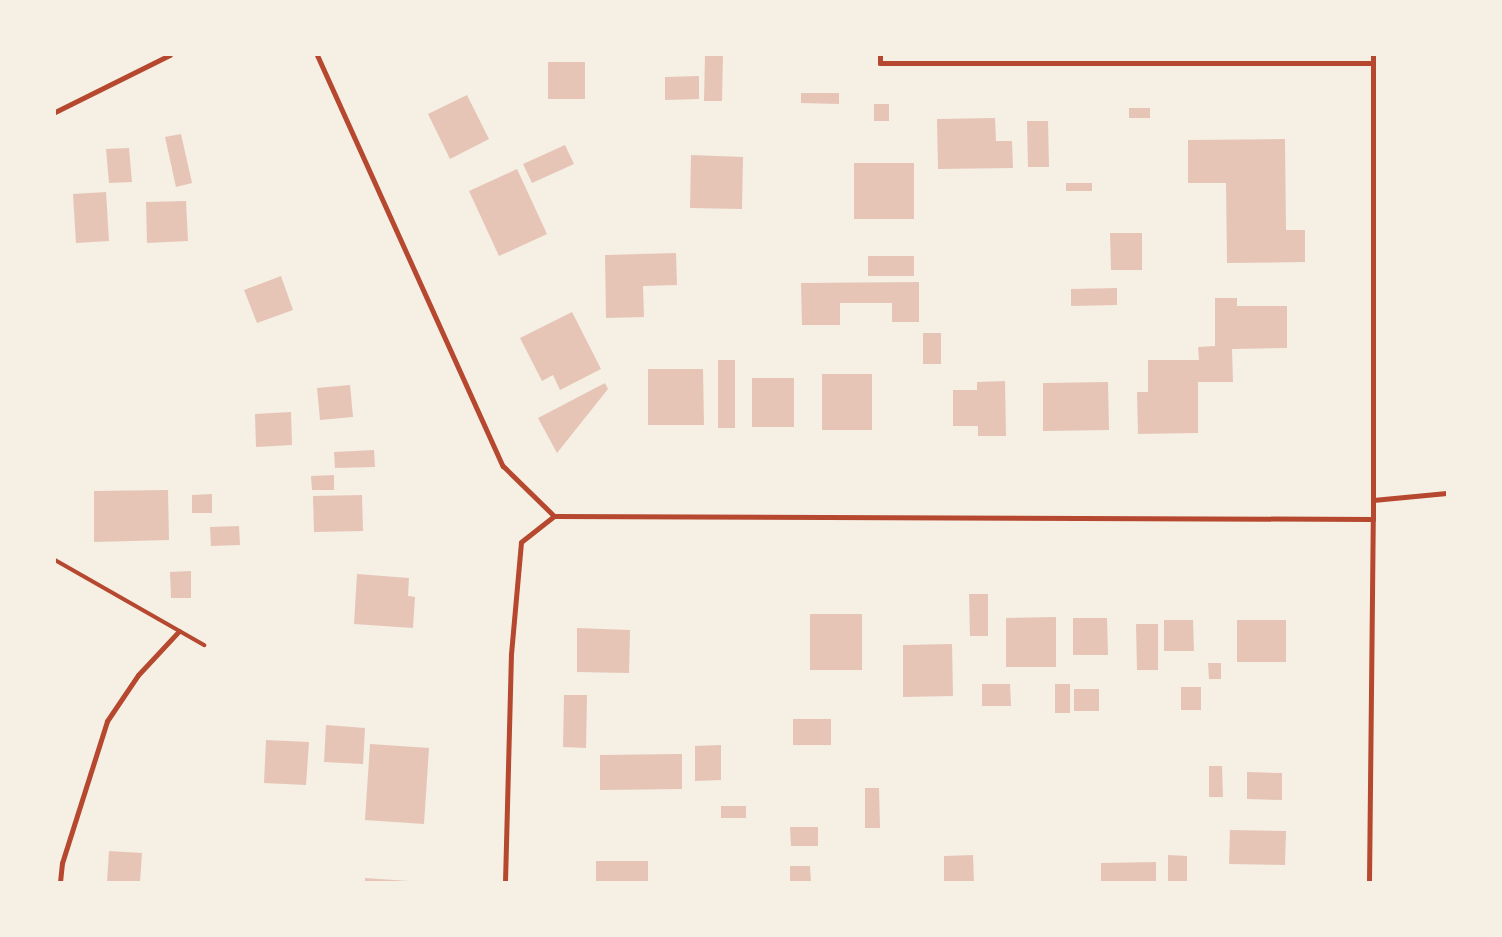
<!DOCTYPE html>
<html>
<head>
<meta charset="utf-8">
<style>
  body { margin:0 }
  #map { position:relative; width:1502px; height:937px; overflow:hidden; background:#f6efe4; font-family:Georgia,serif }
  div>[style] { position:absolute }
  .building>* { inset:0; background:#e6c5b7 }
  .service>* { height:4px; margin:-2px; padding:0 2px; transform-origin:2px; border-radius:2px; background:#b5482f }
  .minor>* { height:5px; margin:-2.5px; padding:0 2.5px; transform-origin:2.5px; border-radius:2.5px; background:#b5482f }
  span { translate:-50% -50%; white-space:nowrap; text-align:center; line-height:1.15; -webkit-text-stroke:5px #f6efe4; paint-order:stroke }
  .frame { position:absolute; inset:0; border:56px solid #f6efe4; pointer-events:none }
</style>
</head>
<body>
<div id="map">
  <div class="building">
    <i style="clip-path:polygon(705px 55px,723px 55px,722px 101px,704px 101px)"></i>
    <i style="clip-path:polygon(548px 62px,585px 62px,585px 99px,548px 99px)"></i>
    <i style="clip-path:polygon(699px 76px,699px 99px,665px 100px,665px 77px)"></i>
    <i style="clip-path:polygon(801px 93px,839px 93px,839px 104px,801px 103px)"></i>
    <i style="clip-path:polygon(467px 95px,489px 139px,450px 159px,428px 114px)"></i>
    <i style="clip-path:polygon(874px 104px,889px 104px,889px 121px,874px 121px)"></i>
    <i style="clip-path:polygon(1129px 108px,1150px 108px,1150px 118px,1129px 118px)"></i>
    <i style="clip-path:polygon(995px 118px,996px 141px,1012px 141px,1013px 168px,938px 169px,937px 119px)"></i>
    <i style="clip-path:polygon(1027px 121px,1048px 121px,1049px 167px,1028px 167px)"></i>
    <i style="clip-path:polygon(181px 134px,192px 183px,176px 187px,165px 137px)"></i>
    <i style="clip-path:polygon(1285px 139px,1286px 230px,1305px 230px,1305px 262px,1227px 263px,1226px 183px,1188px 183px,1188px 140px)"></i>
    <i style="clip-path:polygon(565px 145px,574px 164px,532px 183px,523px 164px)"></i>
    <i style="clip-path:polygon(129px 148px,132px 182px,109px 183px,106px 149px)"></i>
    <i style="clip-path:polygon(691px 155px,743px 157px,742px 209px,690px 208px)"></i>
    <i style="clip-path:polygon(854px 163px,914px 163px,914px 219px,854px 219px)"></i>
    <i style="clip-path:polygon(517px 169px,547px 234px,499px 256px,469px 191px)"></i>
    <i style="clip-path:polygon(1066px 183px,1092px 183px,1092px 191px,1066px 191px)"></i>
    <i style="clip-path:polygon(106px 192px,109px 241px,76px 243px,73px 194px)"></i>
    <i style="clip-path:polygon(186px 201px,188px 241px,147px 243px,146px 202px)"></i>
    <i style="clip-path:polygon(1110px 233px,1142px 233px,1142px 270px,1111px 270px)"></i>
    <i style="clip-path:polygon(676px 253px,677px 285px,643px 286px,644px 317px,606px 318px,605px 255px)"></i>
    <i style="clip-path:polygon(868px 256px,914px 256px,914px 276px,868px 276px)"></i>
    <i style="clip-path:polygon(281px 276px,293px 310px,257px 323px,244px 290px)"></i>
    <i style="clip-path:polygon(919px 282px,919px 322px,892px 322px,892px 303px,840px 303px,840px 325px,802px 325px,801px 283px)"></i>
    <i style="clip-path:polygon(1117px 288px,1117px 305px,1071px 306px,1071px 289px)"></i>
    <i style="clip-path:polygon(1215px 298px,1237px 298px,1237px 306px,1287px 306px,1287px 348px,1232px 349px,1233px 382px,1198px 382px,1198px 433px,1138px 434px,1137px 392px,1148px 392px,1148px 360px,1199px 360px,1198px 347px,1215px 346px)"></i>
    <i style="clip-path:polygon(572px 312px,601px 369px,560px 390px,553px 375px,542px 381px,520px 338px)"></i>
    <i style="clip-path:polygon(923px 333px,941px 333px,941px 364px,923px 364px)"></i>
    <i style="clip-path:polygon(718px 360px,735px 360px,735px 428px,718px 428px)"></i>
    <i style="clip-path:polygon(648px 369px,703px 369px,704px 425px,648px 425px)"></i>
    <i style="clip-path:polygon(822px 374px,872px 374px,872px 430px,822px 430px)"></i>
    <i style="clip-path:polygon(752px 378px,794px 378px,794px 427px,752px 427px)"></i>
    <i style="clip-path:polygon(1005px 381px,1006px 436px,978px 436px,978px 426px,953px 426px,953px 390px,977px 390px,977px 382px)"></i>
    <i style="clip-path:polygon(1108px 382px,1109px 430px,1043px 431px,1043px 383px)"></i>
    <i style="clip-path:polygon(605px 383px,608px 389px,557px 453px,538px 418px)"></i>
    <i style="clip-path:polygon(350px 385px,353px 417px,320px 420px,317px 388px)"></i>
    <i style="clip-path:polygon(291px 412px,292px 445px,256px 447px,255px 414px)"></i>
    <i style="clip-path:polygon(374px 450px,375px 467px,335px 468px,334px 452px)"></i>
    <i style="clip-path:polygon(334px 475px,334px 490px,312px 490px,311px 476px)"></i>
    <i style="clip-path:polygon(168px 490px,169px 540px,94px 542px,94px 491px)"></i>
    <i style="clip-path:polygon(212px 494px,212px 513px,192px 513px,192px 495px)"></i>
    <i style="clip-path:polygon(362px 495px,363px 531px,314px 532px,313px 496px)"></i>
    <i style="clip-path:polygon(239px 526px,240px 545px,211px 546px,210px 527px)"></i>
    <i style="clip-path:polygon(191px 571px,191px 598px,171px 598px,170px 572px)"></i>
    <i style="clip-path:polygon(357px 574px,409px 578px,408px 596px,415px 597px,413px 628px,354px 624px)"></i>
    <i style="clip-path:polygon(969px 594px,988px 594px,988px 636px,970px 636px)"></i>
    <i style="clip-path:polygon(810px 614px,862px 614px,862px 670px,810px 670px)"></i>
    <i style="clip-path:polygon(1056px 617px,1056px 667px,1006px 667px,1006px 618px)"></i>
    <i style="clip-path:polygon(1073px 618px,1107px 618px,1108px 655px,1073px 655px)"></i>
    <i style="clip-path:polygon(1164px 620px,1193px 620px,1194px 651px,1164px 651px)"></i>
    <i style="clip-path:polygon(1237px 620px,1286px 620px,1286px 662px,1237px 662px)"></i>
    <i style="clip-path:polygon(1136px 624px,1158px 624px,1158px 670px,1137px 670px)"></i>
    <i style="clip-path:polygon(577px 628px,630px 630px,629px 673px,577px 672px)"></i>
    <i style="clip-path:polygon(952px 644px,953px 696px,903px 697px,903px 645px)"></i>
    <i style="clip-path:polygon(1208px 663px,1221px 663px,1221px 679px,1209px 679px)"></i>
    <i style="clip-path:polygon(982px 684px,1010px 684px,1011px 706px,982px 706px)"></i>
    <i style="clip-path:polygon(1055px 684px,1070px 684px,1070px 713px,1055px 713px)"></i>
    <i style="clip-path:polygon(1181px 687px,1201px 687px,1201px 710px,1181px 710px)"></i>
    <i style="clip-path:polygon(1074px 689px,1099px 689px,1099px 711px,1074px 711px)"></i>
    <i style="clip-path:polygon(564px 695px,587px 695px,586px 748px,563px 747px)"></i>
    <i style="clip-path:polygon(793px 719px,831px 719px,831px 745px,793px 745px)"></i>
    <i style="clip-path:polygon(326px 725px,365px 728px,363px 764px,324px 762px)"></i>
    <i style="clip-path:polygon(266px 740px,309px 742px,306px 785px,264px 783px)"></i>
    <i style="clip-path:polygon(370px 744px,429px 748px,424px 824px,365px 820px)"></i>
    <i style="clip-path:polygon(721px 745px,721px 780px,695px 781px,695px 746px)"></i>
    <i style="clip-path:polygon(682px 754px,682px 789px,600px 790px,600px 755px)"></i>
    <i style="clip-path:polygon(1209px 766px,1222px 766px,1223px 797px,1209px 797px)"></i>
    <i style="clip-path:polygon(1247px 772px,1282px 773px,1282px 800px,1247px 799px)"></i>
    <i style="clip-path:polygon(865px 788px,879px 788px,880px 828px,865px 828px)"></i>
    <i style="clip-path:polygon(721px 806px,746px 806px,746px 818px,721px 818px)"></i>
    <i style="clip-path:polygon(790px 827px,818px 827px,818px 846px,791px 846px)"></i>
    <i style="clip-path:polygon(1230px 830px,1286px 831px,1285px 865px,1229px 864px)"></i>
    <i style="clip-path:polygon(109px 851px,142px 853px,140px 882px,107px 882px)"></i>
    <i style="clip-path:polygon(973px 855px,974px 882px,944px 882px,944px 856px)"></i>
    <i style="clip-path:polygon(1168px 855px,1187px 856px,1187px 882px,1168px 882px)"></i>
    <i style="clip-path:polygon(596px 861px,648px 861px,648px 882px,596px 882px)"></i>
    <i style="clip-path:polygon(1156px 862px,1156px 882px,1101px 882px,1101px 863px)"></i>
    <i style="clip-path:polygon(790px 866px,810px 866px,811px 882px,790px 882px)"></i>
    <i style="clip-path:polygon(365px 878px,409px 881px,409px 882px,365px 882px)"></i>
  </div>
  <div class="service">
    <i style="left:55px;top:560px;width:172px;rotate:29.7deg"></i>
  </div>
  <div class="minor">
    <i style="left:317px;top:55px;width:451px;rotate:65.7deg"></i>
    <i style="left:503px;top:466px;width:71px;rotate:44.4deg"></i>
    <i style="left:880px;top:55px;width:8px;rotate:90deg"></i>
    <i style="left:880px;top:63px;width:493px"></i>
    <i style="left:55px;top:112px;width:128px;rotate:-26.4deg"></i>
    <i style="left:1373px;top:500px;width:74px;rotate:-5.4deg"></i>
    <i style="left:554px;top:516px;width:819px;rotate:0.21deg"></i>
    <i style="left:60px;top:882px;width:19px;rotate:-84deg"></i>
    <i style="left:62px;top:863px;width:149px;rotate:-72.4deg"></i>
    <i style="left:107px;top:721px;width:55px;rotate:-56deg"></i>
    <i style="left:138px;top:675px;width:60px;rotate:-47deg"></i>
    <i style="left:505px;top:882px;width:228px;rotate:-88.5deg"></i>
    <i style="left:511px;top:654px;width:112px;rotate:-84.9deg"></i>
    <i style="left:521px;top:542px;width:42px;rotate:-38.2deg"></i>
    <i style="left:1369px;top:882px;width:363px;rotate:-89.4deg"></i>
    <i style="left:1373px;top:519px;width:464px;rotate:-90deg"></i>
  </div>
  <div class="frame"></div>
</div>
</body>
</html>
